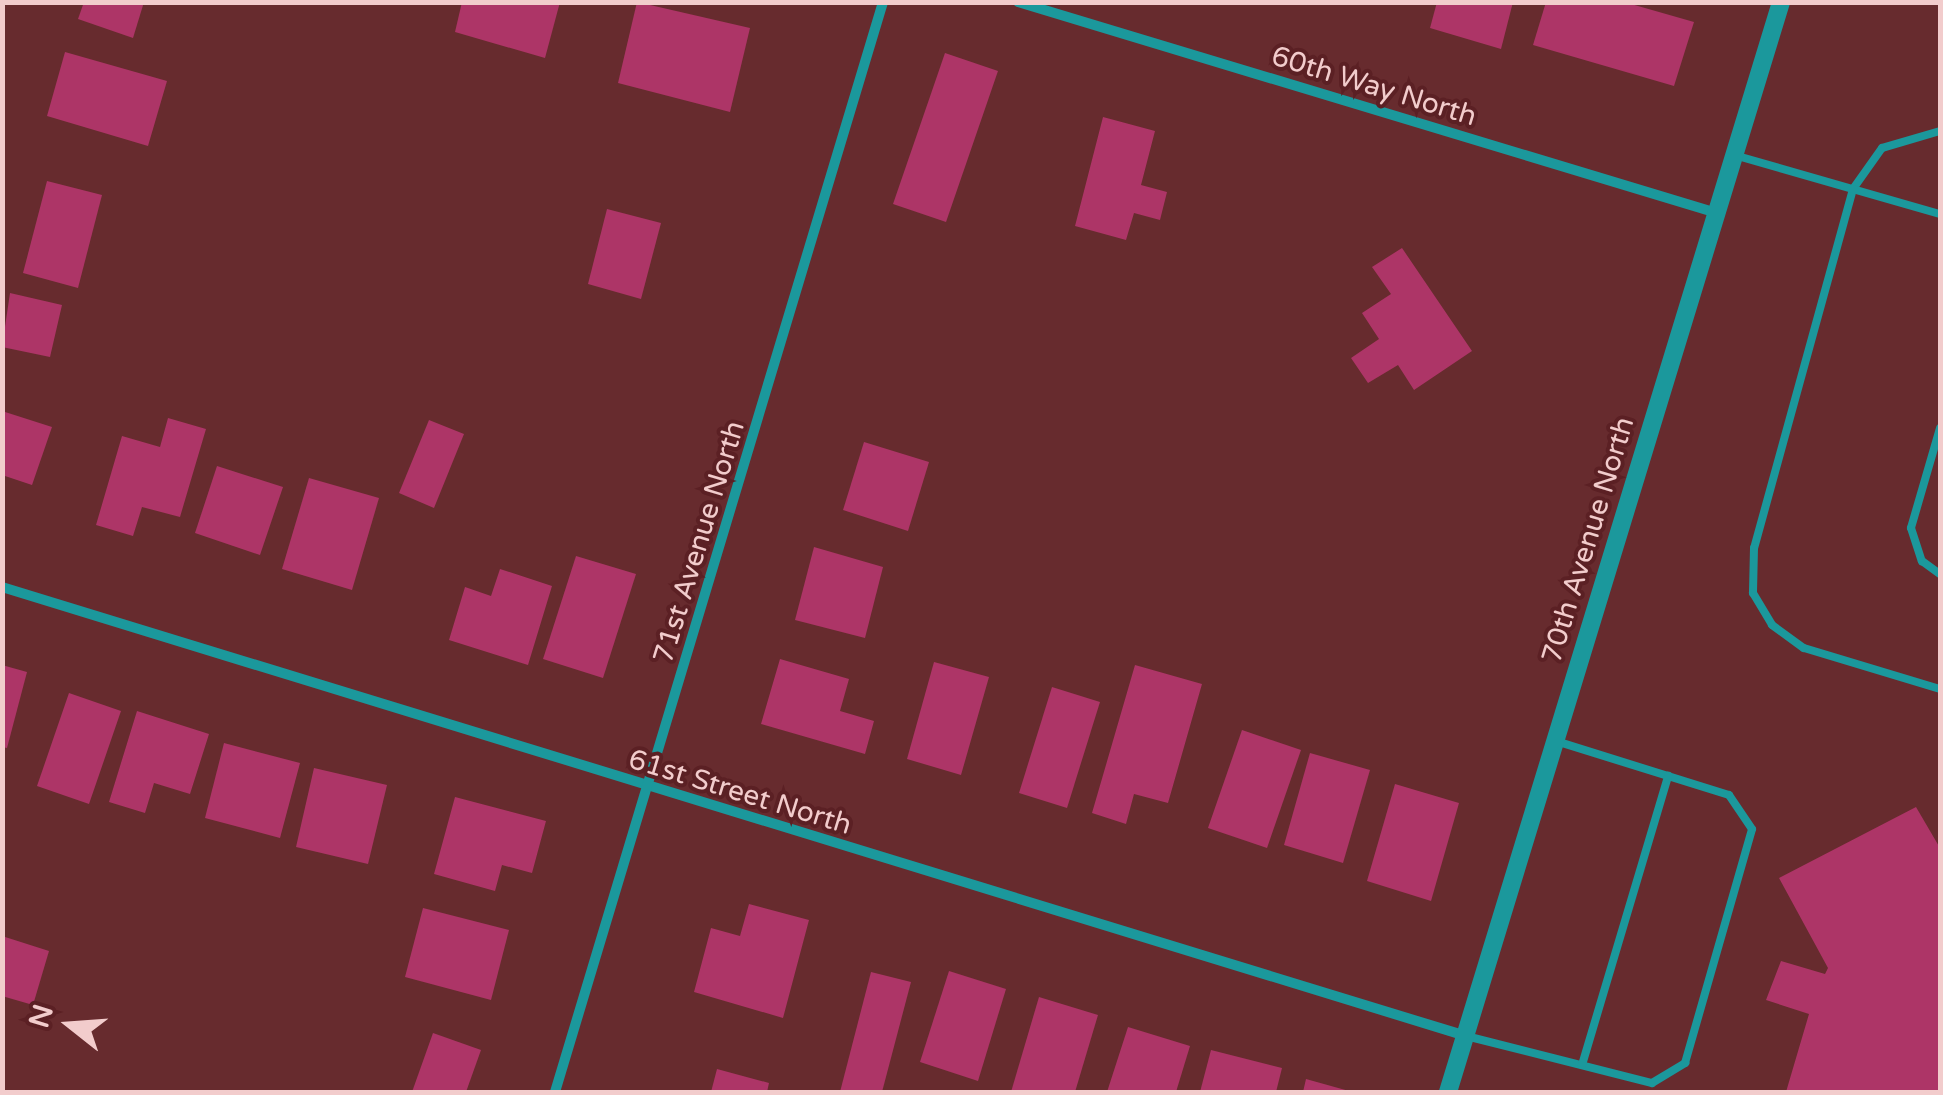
<!DOCTYPE html>
<html>
<head>
<meta charset="utf-8">
<style>
  body { margin:0 }
  #map { position:relative; width:1943px; height:1095px; overflow:hidden; background:#672b2e; font-family:"Varela Round",sans-serif }
  div>[style] { position:absolute }
  .building>* { inset:0; background:#ad3567 }
  .service>* { height:8px; margin:-4px; padding:0 4px; transform-origin:4px; border-radius:4px; background:#1b989c }
  .minor>* { height:10px; margin:-5px; padding:0 5px; transform-origin:5px; border-radius:5px; background:#1b989c }
  .tertiary>* { height:18px; margin:-9px; padding:0 9px; transform-origin:9px; border-radius:9px; background:#1b989c }
  span { translate:-50% -50%; white-space:nowrap; text-align:center; line-height:1.15; -webkit-text-stroke:8px #5b2024; paint-order:stroke }
  .street-label { font-size:28px; color:#f2cccc }
  .frame { position:absolute; inset:0; border:5px solid #f2cccc; pointer-events:none }
  .north { position:absolute; left:20px; top:975px; width:100px; height:100px; -webkit-text-stroke:8px #5b2024; paint-order:stroke; rotate:287deg; font-size:28px; font-weight:700; line-height:40px; text-align:center; color:#f2cccc }
  .north::after { content:''; display:block; margin:auto; width:35px; height:45px; background:#f2cccc; clip-path:polygon(50% 0,100% 100%,50% 72%,0 100%) }
</style>
</head>
<body>
<div id="map">
  <div class="building">
    <i style="clip-path:polygon(84px 2px,144px 2px,133px 38px,78px 19px)"></i>
    <i style="clip-path:polygon(462px 2px,560px 2px,545px 58px,455px 32px)"></i>
    <i style="clip-path:polygon(637px 2px,750px 28px,730px 112px,618px 83px)"></i>
    <i style="clip-path:polygon(1437px 2px,1513px 2px,1501px 49px,1430px 28px)"></i>
    <i style="clip-path:polygon(1546px 2px,1624px 2px,1694px 22px,1674px 86px,1533px 45px)"></i>
    <i style="clip-path:polygon(65px 52px,167px 81px,148px 146px,47px 116px)"></i>
    <i style="clip-path:polygon(945px 53px,998px 71px,946px 222px,893px 204px)"></i>
    <i style="clip-path:polygon(1103px 117px,1155px 131px,1141px 185px,1167px 192px,1160px 220px,1134px 213px,1126px 240px,1075px 226px)"></i>
    <i style="clip-path:polygon(47px 181px,102px 195px,78px 288px,23px 273px)"></i>
    <i style="clip-path:polygon(607px 209px,661px 223px,641px 299px,588px 284px)"></i>
    <i style="clip-path:polygon(1402px 248px,1472px 351px,1414px 390px,1398px 365px,1368px 383px,1351px 358px,1379px 339px,1362px 313px,1391px 294px,1372px 267px)"></i>
    <i style="clip-path:polygon(10px 293px,62px 305px,50px 357px,2px 347px)"></i>
    <i style="clip-path:polygon(2px 411px,52px 427px,32px 485px,2px 475px)"></i>
    <i style="clip-path:polygon(168px 418px,206px 429px,180px 517px,142px 507px,133px 536px,96px 525px,122px 436px,160px 447px)"></i>
    <i style="clip-path:polygon(429px 420px,464px 434px,434px 508px,399px 493px)"></i>
    <i style="clip-path:polygon(864px 442px,929px 462px,908px 531px,843px 510px)"></i>
    <i style="clip-path:polygon(217px 466px,283px 487px,260px 555px,195px 533px)"></i>
    <i style="clip-path:polygon(309px 478px,379px 498px,352px 590px,282px 569px)"></i>
    <i style="clip-path:polygon(814px 547px,883px 567px,865px 638px,795px 620px)"></i>
    <i style="clip-path:polygon(576px 556px,636px 574px,603px 678px,543px 659px)"></i>
    <i style="clip-path:polygon(500px 569px,552px 586px,528px 665px,449px 640px,465px 587px,491px 596px)"></i>
    <i style="clip-path:polygon(780px 659px,849px 679px,840px 711px,874px 721px,865px 754px,761px 724px)"></i>
    <i style="clip-path:polygon(934px 662px,989px 677px,961px 775px,907px 759px)"></i>
    <i style="clip-path:polygon(2px 665px,27px 672px,7px 748px,2px 747px)"></i>
    <i style="clip-path:polygon(1135px 665px,1202px 684px,1168px 803px,1134px 794px,1126px 824px,1092px 813px)"></i>
    <i style="clip-path:polygon(1052px 687px,1100px 702px,1067px 808px,1019px 793px)"></i>
    <i style="clip-path:polygon(69px 693px,121px 711px,89px 804px,37px 786px)"></i>
    <i style="clip-path:polygon(137px 711px,209px 734px,190px 794px,154px 783px,145px 813px,109px 802px)"></i>
    <i style="clip-path:polygon(1242px 730px,1301px 750px,1267px 848px,1208px 828px)"></i>
    <i style="clip-path:polygon(224px 743px,300px 763px,280px 838px,205px 818px)"></i>
    <i style="clip-path:polygon(1310px 753px,1370px 770px,1343px 863px,1284px 845px)"></i>
    <i style="clip-path:polygon(314px 768px,387px 785px,368px 864px,296px 847px)"></i>
    <i style="clip-path:polygon(1395px 784px,1459px 803px,1431px 901px,1367px 881px)"></i>
    <i style="clip-path:polygon(455px 797px,546px 821px,532px 873px,502px 865px,495px 891px,434px 874px)"></i>
    <i style="clip-path:polygon(1916px 807px,1940px 848px,1940px 1092px,1786px 1092px,1809px 1014px,1766px 1000px,1781px 961px,1825px 974px,1828px 968px,1779px 878px)"></i>
    <i style="clip-path:polygon(749px 904px,809px 920px,783px 1018px,694px 992px,711px 928px,740px 936px)"></i>
    <i style="clip-path:polygon(423px 908px,509px 930px,491px 1000px,405px 977px)"></i>
    <i style="clip-path:polygon(2px 936px,49px 951px,33px 1005px,2px 996px)"></i>
    <i style="clip-path:polygon(949px 971px,1006px 989px,978px 1081px,920px 1062px)"></i>
    <i style="clip-path:polygon(871px 972px,911px 982px,882px 1092px,840px 1092px)"></i>
    <i style="clip-path:polygon(1039px 997px,1098px 1015px,1075px 1092px,1011px 1092px)"></i>
    <i style="clip-path:polygon(1128px 1027px,1190px 1046px,1176px 1092px,1107px 1092px)"></i>
    <i style="clip-path:polygon(433px 1033px,481px 1050px,466px 1092px,412px 1092px)"></i>
    <i style="clip-path:polygon(1211px 1050px,1282px 1068px,1276px 1092px,1200px 1092px)"></i>
    <i style="clip-path:polygon(717px 1069px,769px 1083px,767px 1092px,711px 1092px)"></i>
    <i style="clip-path:polygon(1306px 1079px,1349px 1091px,1349px 1092px,1303px 1092px)"></i>
  </div>
  <div class="service">
    <i style="left:1940px;top:131px;width:60px;rotate:163.7deg"></i>
    <i style="left:1882px;top:148px;width:50px;rotate:125.3deg"></i>
    <i style="left:1853px;top:189px;width:372px;rotate:105.4deg"></i>
    <i style="left:1754px;top:548px;width:45px;rotate:91.3deg"></i>
    <i style="left:1753px;top:593px;width:37px;rotate:59deg"></i>
    <i style="left:1772px;top:625px;width:39px;rotate:36deg"></i>
    <i style="left:1804px;top:648px;width:142px;rotate:16.8deg"></i>
    <i style="left:1734px;top:155px;width:214px;rotate:16deg"></i>
    <i style="left:1940px;top:428px;width:104px;rotate:106.2deg"></i>
    <i style="left:1911px;top:528px;width:35px;rotate:72deg"></i>
    <i style="left:1922px;top:561px;width:22px;rotate:36deg"></i>
    <i style="left:1466px;top:1036px;width:192px;rotate:14.2deg"></i>
    <i style="left:1652px;top:1083px;width:39px;rotate:-31deg"></i>
    <i style="left:1685px;top:1063px;width:243px;rotate:-74deg"></i>
    <i style="left:1752px;top:829px;width:41px;rotate:-124.1deg"></i>
    <i style="left:1729px;top:795px;width:181px;rotate:-162.7deg"></i>
    <i style="left:1582px;top:1065px;width:302px;rotate:-73.4deg"></i>
  </div>
  <div class="minor">
    <i style="left:1018px;top:2px;width:730px;rotate:16.8deg"></i>
    <i style="left:2px;top:587px;width:1531px;rotate:17.05deg"></i>
    <i style="left:555px;top:1092px;width:1138px;rotate:-73.25deg"></i>
  </div>
  <div class="tertiary">
    <i style="left:1448px;top:1092px;width:1140px;rotate:-73.01deg"></i>
  </div>
  <div class="street-label">
    <span style="left:1374px;top:86px;rotate:17deg">60th Way North</span>
    <span style="left:1588px;top:540px;rotate:-73deg">70th Avenue North</span>
    <span style="left:699px;top:542px;rotate:-73deg">71st Avenue North</span>
    <span style="left:740px;top:792px;rotate:17deg">61st Street North</span>
  </div>
  <div class="frame"></div>
  <div class="north">N</div>
</div>
</body>
</html>
